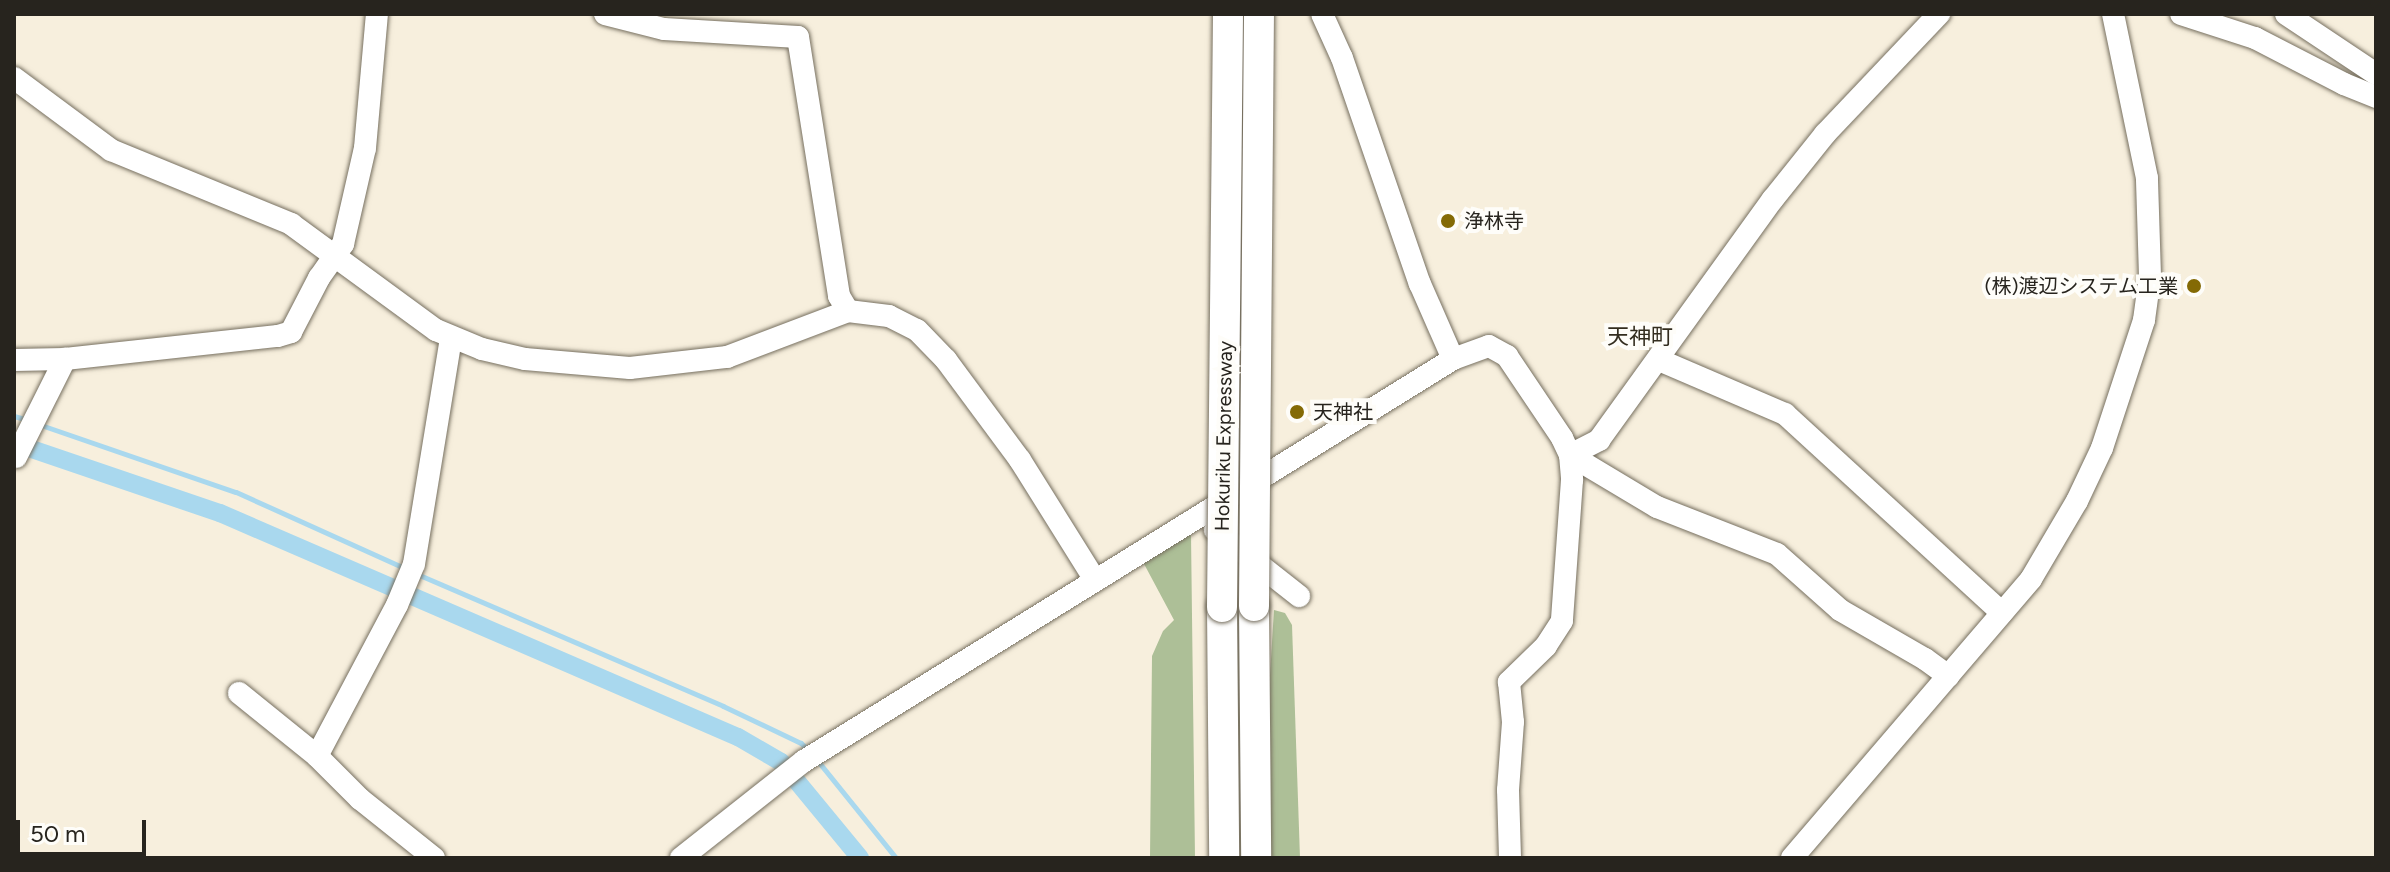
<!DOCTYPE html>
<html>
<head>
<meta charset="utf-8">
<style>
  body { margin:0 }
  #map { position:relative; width:2390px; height:872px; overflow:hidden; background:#f7efdd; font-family:Figtree,"Noto Sans JP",sans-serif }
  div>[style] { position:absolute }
  .forest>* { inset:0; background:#adbf97 }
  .stream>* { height:5px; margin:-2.5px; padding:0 2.5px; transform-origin:2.5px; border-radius:2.5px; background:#a9d8ee }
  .canal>* { height:18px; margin:-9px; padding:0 9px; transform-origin:9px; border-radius:9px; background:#a9d8ee }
  .roads { filter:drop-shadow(0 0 2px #766f5f) drop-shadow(0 0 2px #766f5f) }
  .minor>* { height:22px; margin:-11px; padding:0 11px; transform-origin:11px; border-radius:11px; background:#fff }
  .highway>* { height:30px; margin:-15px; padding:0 15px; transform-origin:15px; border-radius:15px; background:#fff }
  .bridges { filter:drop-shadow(0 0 2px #766f5f) drop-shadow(0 0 2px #766f5f) }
  .highway-bridge>* { height:30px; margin:-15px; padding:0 15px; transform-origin:15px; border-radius:15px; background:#fff }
  .dots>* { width:22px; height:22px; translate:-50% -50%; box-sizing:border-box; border:4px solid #fefdf9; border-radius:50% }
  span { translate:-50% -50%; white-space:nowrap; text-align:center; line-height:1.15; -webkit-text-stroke:8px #fefdf9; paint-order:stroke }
  .poi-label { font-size:20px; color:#27241e }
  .left { translate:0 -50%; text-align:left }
  .right { translate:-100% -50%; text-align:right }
  .street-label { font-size:20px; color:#27241e }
  .neighbourhood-label { font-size:22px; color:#332d1f }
  .frame { position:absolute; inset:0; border:16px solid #27241e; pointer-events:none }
  .scale { position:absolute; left:16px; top:820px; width:130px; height:36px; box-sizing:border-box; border:4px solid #27241e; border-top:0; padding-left:10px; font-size:24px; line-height:28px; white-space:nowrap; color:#27241e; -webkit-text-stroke:6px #fefdf9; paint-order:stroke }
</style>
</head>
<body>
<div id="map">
  <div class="forest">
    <i style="clip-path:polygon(1191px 534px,1195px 858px,1150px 858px,1152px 656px,1163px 631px,1174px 620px,1143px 562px)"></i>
    <i style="clip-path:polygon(1274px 610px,1285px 613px,1292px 625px,1300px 858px,1267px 858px,1266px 740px)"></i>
  </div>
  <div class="stream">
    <i style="left:14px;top:416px;width:15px;rotate:16deg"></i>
    <i style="left:38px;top:424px;width:209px;rotate:19deg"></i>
    <i style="left:236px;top:492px;width:184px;rotate:24.3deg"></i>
    <i style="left:417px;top:574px;width:333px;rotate:23.3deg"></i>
    <i style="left:723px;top:706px;width:86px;rotate:25.4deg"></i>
    <i style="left:801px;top:743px;width:10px;rotate:45deg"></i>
    <i style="left:817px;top:760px;width:126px;rotate:51.1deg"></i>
  </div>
  <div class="canal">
    <i style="left:14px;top:443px;width:218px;rotate:18.8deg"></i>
    <i style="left:220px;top:513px;width:564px;rotate:23.39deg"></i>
    <i style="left:738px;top:737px;width:50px;rotate:30.2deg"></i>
    <i style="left:781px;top:762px;width:124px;rotate:50.5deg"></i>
  </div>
  <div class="roads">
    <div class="minor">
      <i style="left:605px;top:14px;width:61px;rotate:14.3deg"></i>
      <i style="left:664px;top:29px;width:134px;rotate:3.4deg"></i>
      <i style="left:798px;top:37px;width:262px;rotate:81deg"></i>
      <i style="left:839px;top:296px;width:17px;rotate:59deg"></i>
      <i style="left:1322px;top:14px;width:48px;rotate:65.6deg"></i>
      <i style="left:1342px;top:58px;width:239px;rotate:71deg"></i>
      <i style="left:1420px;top:284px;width:82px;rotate:66.3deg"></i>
      <i style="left:2181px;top:14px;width:78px;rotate:18deg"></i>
      <i style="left:2255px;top:38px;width:100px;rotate:27.3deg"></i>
      <i style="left:2344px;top:84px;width:35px;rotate:22deg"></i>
      <i style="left:2286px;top:14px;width:108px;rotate:33.7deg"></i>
      <i style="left:14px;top:78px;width:121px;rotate:36.6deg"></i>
      <i style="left:111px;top:150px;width:195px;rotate:22.3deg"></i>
      <i style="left:291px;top:224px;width:180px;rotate:36.2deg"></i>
      <i style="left:436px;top:330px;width:50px;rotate:22.4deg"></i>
      <i style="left:482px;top:349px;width:44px;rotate:13.1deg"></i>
      <i style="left:525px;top:359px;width:105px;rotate:4.9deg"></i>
      <i style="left:630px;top:368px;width:98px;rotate:-6.5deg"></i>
      <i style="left:727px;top:357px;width:129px;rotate:-20.8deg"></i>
      <i style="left:848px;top:311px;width:41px;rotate:7deg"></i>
      <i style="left:889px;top:316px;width:31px;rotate:27deg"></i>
      <i style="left:917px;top:330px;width:42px;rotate:46deg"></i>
      <i style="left:946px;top:360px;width:124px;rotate:53.5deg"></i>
      <i style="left:1020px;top:460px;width:142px;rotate:58deg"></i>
      <i style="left:14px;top:360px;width:51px;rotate:-1.1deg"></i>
      <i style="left:65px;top:359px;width:214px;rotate:-6.2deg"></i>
      <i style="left:278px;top:336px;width:14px;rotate:-17deg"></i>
      <i style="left:291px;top:332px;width:61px;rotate:-62.6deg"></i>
      <i style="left:319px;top:278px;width:42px;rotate:-54.8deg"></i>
      <i style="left:343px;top:244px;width:98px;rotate:-77.1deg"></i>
      <i style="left:365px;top:148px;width:135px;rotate:-84.9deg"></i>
      <i style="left:1659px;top:360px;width:137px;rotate:23.2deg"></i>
      <i style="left:1785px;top:414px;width:294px;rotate:42.5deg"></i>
      <i style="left:1570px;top:455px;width:33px;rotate:-27deg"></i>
      <i style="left:1599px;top:440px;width:297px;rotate:-54.2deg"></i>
      <i style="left:1773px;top:199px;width:83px;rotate:-51.3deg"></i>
      <i style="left:1825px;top:134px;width:166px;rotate:-46.5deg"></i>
      <i style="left:1570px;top:455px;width:101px;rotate:30.9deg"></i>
      <i style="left:1657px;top:507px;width:129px;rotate:21.4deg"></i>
      <i style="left:1777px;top:554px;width:84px;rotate:41.6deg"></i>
      <i style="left:1840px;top:610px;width:98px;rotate:30deg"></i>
      <i style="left:1925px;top:659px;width:29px;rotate:36deg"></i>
      <i style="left:16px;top:457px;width:110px;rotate:-63.4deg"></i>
      <i style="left:1215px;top:530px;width:107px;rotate:38.2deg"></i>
      <i style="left:239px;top:693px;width:100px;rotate:38.9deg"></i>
      <i style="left:434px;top:858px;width:95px;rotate:-141.4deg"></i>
      <i style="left:360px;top:799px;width:61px;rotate:-135deg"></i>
      <i style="left:317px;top:756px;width:171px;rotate:-62.1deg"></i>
      <i style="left:397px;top:605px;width:44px;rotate:-67.5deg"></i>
      <i style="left:414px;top:564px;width:228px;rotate:-80.7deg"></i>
      <i style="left:681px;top:858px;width:157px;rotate:-38.3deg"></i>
      <i style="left:804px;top:761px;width:763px;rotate:-31.77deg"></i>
      <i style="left:1453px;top:359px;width:38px;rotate:-20deg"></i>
      <i style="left:1489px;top:346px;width:21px;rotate:29deg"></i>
      <i style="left:1507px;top:356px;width:99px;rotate:56.1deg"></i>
      <i style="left:1562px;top:438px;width:19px;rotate:65deg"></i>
      <i style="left:1570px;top:455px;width:25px;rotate:85deg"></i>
      <i style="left:1572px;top:480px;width:141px;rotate:94.1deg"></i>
      <i style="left:1562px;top:621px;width:30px;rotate:123deg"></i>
      <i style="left:1546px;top:646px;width:52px;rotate:135.8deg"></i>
      <i style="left:1509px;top:682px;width:40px;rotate:84.3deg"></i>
      <i style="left:1513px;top:722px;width:68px;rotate:94.2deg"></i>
      <i style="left:1508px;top:790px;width:68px;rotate:88.3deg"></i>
      <i style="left:1792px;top:858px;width:367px;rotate:-49.4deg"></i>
      <i style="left:2031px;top:579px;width:91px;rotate:-59.5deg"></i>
      <i style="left:2077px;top:501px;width:59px;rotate:-64.7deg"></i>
      <i style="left:2102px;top:448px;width:135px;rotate:-71.8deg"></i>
      <i style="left:2144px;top:320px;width:44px;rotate:-82.2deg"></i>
      <i style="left:2150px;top:276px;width:98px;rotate:-91.8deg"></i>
      <i style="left:2147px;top:178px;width:167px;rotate:-101.7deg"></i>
    </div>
    <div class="highway">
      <i style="left:1254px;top:606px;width:252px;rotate:89.5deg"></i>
      <i style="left:1222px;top:607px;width:251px;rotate:89.5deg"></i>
    </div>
  </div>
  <div class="bridges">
    <div class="highway-bridge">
      <i style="left:1254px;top:606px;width:592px;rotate:-89.52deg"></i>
      <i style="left:1222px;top:607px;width:593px;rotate:-89.42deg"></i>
    </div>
  </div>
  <div class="dots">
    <i style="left:1448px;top:221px;background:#846a05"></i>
    <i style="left:2194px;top:286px;background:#846a05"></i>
    <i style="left:1297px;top:412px;background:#846a05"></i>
  </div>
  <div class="poi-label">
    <span class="left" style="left:1464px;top:221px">浄林寺</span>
    <span class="right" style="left:2178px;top:286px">(株)渡辺システム工業</span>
    <span class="left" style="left:1313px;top:412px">天神社</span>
  </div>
  <div class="street-label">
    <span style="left:1224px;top:436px;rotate:-89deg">Hokuriku Expressway</span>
  </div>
  <div class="neighbourhood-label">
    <span style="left:1640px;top:337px">天神町</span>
  </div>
  <div class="frame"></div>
  <div class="scale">50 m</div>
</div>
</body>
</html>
